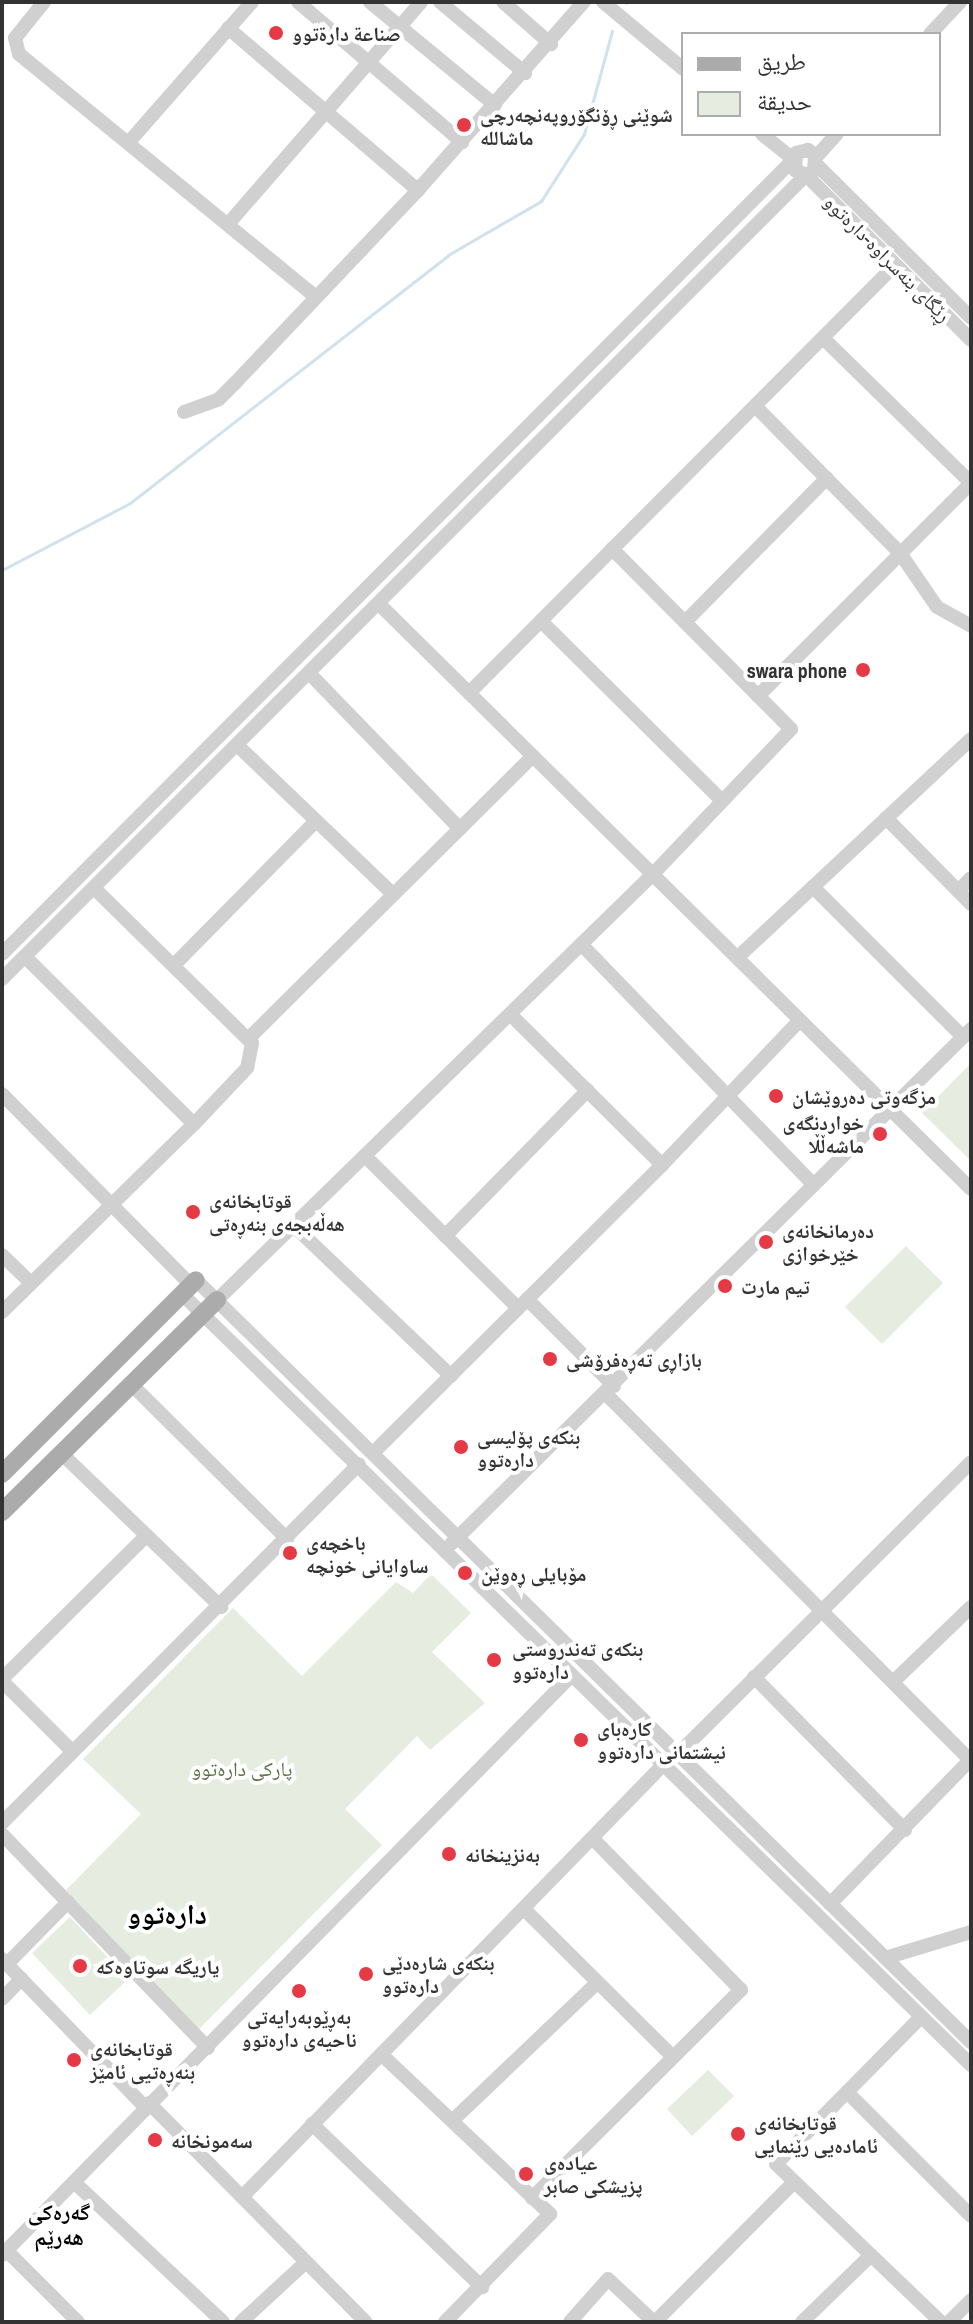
<!DOCTYPE html>
<html>
<head>
<meta charset="utf-8">
<style>
  body { margin:0 }
  #map { position:relative; width:973px; height:2324px; overflow:hidden; background:#fff; font-family:"Archivo Narrow","Noto Naskh Arabic",sans-serif }
  div>[style] { position:absolute }
  .green>* { inset:0; background:#e6ecdf }
  .stream>* { height:3px; margin:-1.5px; padding:0 1.5px; transform-origin:1.5px; border-radius:1.5px; background:#cfe2ee }
  .minor>* { height:14px; margin:-7px; padding:0 7px; transform-origin:7px; border-radius:7px; background:#d0d0d0 }
  .major>* { height:18px; margin:-9px; padding:0 9px; transform-origin:9px; border-radius:9px; background:#ababab }
  .dots>* { width:22px; height:22px; translate:-50% -50%; box-sizing:border-box; border:4px solid #fff; border-radius:50% }
  span { translate:-50% -50%; white-space:nowrap; text-align:center; line-height:1.15; -webkit-text-stroke:8px #fff; paint-order:stroke }
  .poi-label { font-size:20px; color:#333; font-weight:700 }
  .left { translate:0 -50%; text-align:left }
  .right { translate:-100% -50%; text-align:right }
  .street-label { font-size:20px; color:#333 }
  .park-label { font-size:20px; color:#56703f }
  .neighbourhood-label { font-size:22px; color:#000; font-weight:700 }
  .district-label { font-size:28px; color:#000; font-weight:700 }
  .frame { position:absolute; inset:0; border:4px solid #333; pointer-events:none }
  .legend { position:absolute; left:681px; top:32px; width:260px; height:104px; box-sizing:border-box; background:#fff; border:2px solid #adadad; margin:0; padding:10px 14px; list-style:none; font-size:24px; color:#333 }
  .legend li { display:flex; align-items:center; gap:16px; height:40px }
  .legend b { width:40px; border:2px solid #adadad }
</style>
</head>
<body>
<div id="map">
  <div class="green">
    <i style="clip-path:polygon(971px 1063px,971px 1161px,922px 1113px)"></i>
    <i style="clip-path:polygon(906px 1246px,943px 1283px,882px 1344px,845px 1307px)"></i>
    <i style="clip-path:polygon(431px 1574px,471px 1613px,432px 1652px,485px 1703px,430px 1750px,417px 1736px,345px 1809px,382px 1845px,197px 2031px,66px 1890px,141px 1814px,83px 1759px,233px 1608px,302px 1676px,396px 1582px,413px 1593px)"></i>
    <i style="clip-path:polygon(70px 1917px,128px 1979px,90px 2015px,32px 1953px)"></i>
    <i style="clip-path:polygon(708px 2070px,734px 2096px,692px 2136px,667px 2109px)"></i>
  </div>
  <div class="stream">
    <i style="left:626px;top:3px;width:1px;rotate:-90deg"></i>
    <i style="left:2px;top:570px;width:144px;rotate:-27.6deg"></i>
    <i style="left:130px;top:503px;width:403px;rotate:-37.9deg"></i>
    <i style="left:448px;top:255px;width:108px;rotate:-30.1deg"></i>
    <i style="left:541px;top:201px;width:80px;rotate:-57.3deg"></i>
    <i style="left:584px;top:134px;width:107px;rotate:-74.8deg"></i>
  </div>
  <div class="minor">
    <i style="left:44px;top:2px;width:46px;rotate:128.9deg"></i>
    <i style="left:15px;top:38px;width:16px;rotate:76deg"></i>
    <i style="left:19px;top:54px;width:384px;rotate:39.3deg"></i>
    <i style="left:298px;top:2px;width:216px;rotate:40.5deg"></i>
    <i style="left:370px;top:2px;width:162px;rotate:39.5deg"></i>
    <i style="left:440px;top:2px;width:111px;rotate:39.9deg"></i>
    <i style="left:503px;top:2px;width:64px;rotate:41.2deg"></i>
    <i style="left:603px;top:2px;width:104px;rotate:39.9deg"></i>
    <i style="left:228px;top:28px;width:250px;rotate:40.5deg"></i>
    <i style="left:930px;top:34px;width:44px;rotate:-46.8deg"></i>
    <i style="left:762px;top:134px;width:40px;rotate:39deg"></i>
    <i style="left:129px;top:142px;width:186px;rotate:-48.7deg"></i>
    <i style="left:816px;top:157px;width:31px;rotate:-48deg"></i>
    <i style="left:817px;top:165px;width:217px;rotate:44.8deg"></i>
    <i style="left:229px;top:223px;width:293px;rotate:-49deg"></i>
    <i style="left:824px;top:339px;width:206px;rotate:44.4deg"></i>
    <i style="left:756px;top:407px;width:205px;rotate:45.4deg"></i>
    <i style="left:900px;top:553px;width:65px;rotate:55.6deg"></i>
    <i style="left:937px;top:607px;width:39px;rotate:29deg"></i>
    <i style="left:184px;top:412px;width:37px;rotate:-20deg"></i>
    <i style="left:219px;top:399px;width:24px;rotate:-45deg"></i>
    <i style="left:236px;top:382px;width:265px;rotate:-46.5deg"></i>
    <i style="left:418px;top:190px;width:251px;rotate:-48.6deg"></i>
    <i style="left:379px;top:604px;width:832px;rotate:44.66deg"></i>
    <i style="left:541px;top:621px;width:251px;rotate:44.8deg"></i>
    <i style="left:685px;top:622px;width:202px;rotate:-45.4deg"></i>
    <i style="left:309px;top:673px;width:217px;rotate:45.9deg"></i>
    <i style="left:469px;top:693px;width:604px;rotate:-45.13deg"></i>
    <i style="left:758px;top:696px;width:301px;rotate:-45deg"></i>
    <i style="left:237px;top:745px;width:216px;rotate:43.7deg"></i>
    <i style="left:886px;top:818px;width:121px;rotate:45.3deg"></i>
    <i style="left:813px;top:887px;width:212px;rotate:45deg"></i>
    <i style="left:94px;top:888px;width:221px;rotate:44.5deg"></i>
    <i style="left:252px;top:1043px;width:25px;rotate:101deg"></i>
    <i style="left:247px;top:1068px;width:77px;rotate:133.4deg"></i>
    <i style="left:958px;top:891px;width:18px;rotate:-45deg"></i>
    <i style="left:581px;top:944px;width:335px;rotate:46deg"></i>
    <i style="left:2px;top:954px;width:1119px;rotate:-45.11deg"></i>
    <i style="left:738px;top:957px;width:319px;rotate:-43.1deg"></i>
    <i style="left:174px;top:965px;width:202px;rotate:-45.4deg"></i>
    <i style="left:2px;top:979px;width:1137px;rotate:-45deg"></i>
    <i style="left:806px;top:175px;width:9px;rotate:-27deg"></i>
    <i style="left:814px;top:171px;width:16px;rotate:-86deg"></i>
    <i style="left:815px;top:155px;width:9px;rotate:-144deg"></i>
    <i style="left:808px;top:150px;width:12px;rotate:166deg"></i>
    <i style="left:796px;top:153px;width:17px;rotate:93deg"></i>
    <i style="left:795px;top:170px;width:12px;rotate:24deg"></i>
    <i style="left:806px;top:175px;width:233px;rotate:45deg"></i>
    <i style="left:511px;top:1015px;width:213px;rotate:44.8deg"></i>
    <i style="left:249px;top:1038px;width:400px;rotate:-44.8deg"></i>
    <i style="left:2px;top:1094px;width:269px;rotate:45.3deg"></i>
    <i style="left:366px;top:1157px;width:214px;rotate:44.8deg"></i>
    <i style="left:294px;top:1226px;width:217px;rotate:43.7deg"></i>
    <i style="left:445px;top:1236px;width:204px;rotate:-45.6deg"></i>
    <i style="left:2px;top:1255px;width:40px;rotate:44deg"></i>
    <i style="left:196px;top:1280px;width:1087px;rotate:44.52deg"></i>
    <i style="left:182px;top:1294px;width:1103px;rotate:44.34deg"></i>
    <i style="left:527px;top:1299px;width:123px;rotate:45deg"></i>
    <i style="left:217px;top:1300px;width:610px;rotate:-44.34deg"></i>
    <i style="left:653px;top:874px;width:200px;rotate:-46.4deg"></i>
    <i style="left:791px;top:729px;width:254px;rotate:-134.8deg"></i>
    <i style="left:2px;top:1312px;width:269px;rotate:-44.4deg"></i>
    <i style="left:194px;top:1124px;width:238px;rotate:-135.3deg"></i>
    <i style="left:131px;top:1384px;width:220px;rotate:44.8deg"></i>
    <i style="left:606px;top:1394px;width:516px;rotate:45.16deg"></i>
    <i style="left:373px;top:1453px;width:408px;rotate:-44.9deg"></i>
    <i style="left:662px;top:1165px;width:200px;rotate:-46.4deg"></i>
    <i style="left:62px;top:1454px;width:221px;rotate:43.9deg"></i>
    <i style="left:451px;top:1544px;width:732px;rotate:-44.72deg"></i>
    <i style="left:754px;top:1677px;width:215px;rotate:45.4deg"></i>
    <i style="left:2px;top:1679px;width:203px;rotate:-44.8deg"></i>
    <i style="left:2px;top:1681px;width:100px;rotate:45deg"></i>
    <i style="left:893px;top:1682px;width:108px;rotate:-43.9deg"></i>
    <i style="left:679px;top:1753px;width:412px;rotate:-44.9deg"></i>
    <i style="left:2px;top:1823px;width:506px;rotate:-45.16deg"></i>
    <i style="left:2px;top:1834px;width:297px;rotate:46.1deg"></i>
    <i style="left:830px;top:1904px;width:202px;rotate:-45.8deg"></i>
    <i style="left:524px;top:1909px;width:210px;rotate:44.8deg"></i>
    <i style="left:885px;top:1958px;width:90px;rotate:-16.8deg"></i>
    <i style="left:2px;top:1959px;width:206px;rotate:46deg"></i>
    <i style="left:7px;top:1964px;width:87px;rotate:-45.5deg"></i>
    <i style="left:2px;top:1999px;width:28px;rotate:-46deg"></i>
    <i style="left:921px;top:2017px;width:206px;rotate:134.6deg"></i>
    <i style="left:776px;top:2164px;width:228px;rotate:43.8deg"></i>
    <i style="left:381px;top:2054px;width:233px;rotate:43.4deg"></i>
    <i style="left:550px;top:2214px;width:151px;rotate:134.2deg"></i>
    <i style="left:847px;top:2092px;width:175px;rotate:45deg"></i>
    <i style="left:149px;top:2103px;width:308px;rotate:45.3deg"></i>
    <i style="left:453px;top:2120px;width:199px;rotate:-43.6deg"></i>
    <i style="left:312px;top:2124px;width:236px;rotate:43.8deg"></i>
    <i style="left:75px;top:2183px;width:203px;rotate:43.2deg"></i>
    <i style="left:242px;top:2197px;width:605px;rotate:-45.74deg"></i>
    <i style="left:532px;top:2198px;width:295px;rotate:-44.9deg"></i>
    <i style="left:741px;top:1990px;width:210px;rotate:-134.4deg"></i>
    <i style="left:6px;top:2250px;width:102px;rotate:45deg"></i>
    <i style="left:2px;top:2255px;width:813px;rotate:-45.5deg"></i>
    <i style="left:241px;top:2322px;width:88px;rotate:-42.7deg"></i>
    <i style="left:570px;top:2322px;width:57px;rotate:-48.5deg"></i>
    <i style="left:608px;top:2279px;width:63px;rotate:43.1deg"></i>
    <i style="left:655px;top:2322px;width:197px;rotate:-45.2deg"></i>
    <i style="left:802px;top:2322px;width:95px;rotate:-44.1deg"></i>
    <i style="left:949px;top:2322px;width:31px;rotate:-45deg"></i>
  </div>
  <div class="major">
    <i style="left:2px;top:1474px;width:274px;rotate:-45deg"></i>
    <i style="left:2px;top:1512px;width:302px;rotate:-44.6deg"></i>
  </div>
  <div class="dots">
    <i style="left:276px;top:33px;background:#e63946"></i>
    <i style="left:464px;top:125px;background:#e63946"></i>
    <i style="left:863px;top:670px;background:#e63946"></i>
    <i style="left:776px;top:1096px;background:#e63946"></i>
    <i style="left:880px;top:1134px;background:#e63946"></i>
    <i style="left:193px;top:1212px;background:#e63946"></i>
    <i style="left:766px;top:1242px;background:#e63946"></i>
    <i style="left:725px;top:1286px;background:#e63946"></i>
    <i style="left:550px;top:1359px;background:#e63946"></i>
    <i style="left:461px;top:1447px;background:#e63946"></i>
    <i style="left:290px;top:1553px;background:#e63946"></i>
    <i style="left:465px;top:1573px;background:#e63946"></i>
    <i style="left:494px;top:1660px;background:#e63946"></i>
    <i style="left:581px;top:1740px;background:#e63946"></i>
    <i style="left:449px;top:1854px;background:#e63946"></i>
    <i style="left:80px;top:1966px;background:#e63946"></i>
    <i style="left:366px;top:1974px;background:#e63946"></i>
    <i style="left:299px;top:1991px;background:#e63946"></i>
    <i style="left:74px;top:2060px;background:#e63946"></i>
    <i style="left:738px;top:2134px;background:#e63946"></i>
    <i style="left:155px;top:2140px;background:#e63946"></i>
    <i style="left:526px;top:2174px;background:#e63946"></i>
  </div>
  <div class="poi-label">
    <span class="left" style="left:292px;top:33px">صناعة دارةتوو</span>
    <span class="left" style="left:480px;top:126px">شوێنی ڕۆنگۆروپەنچەرچی<br>ماشاللە</span>
    <span class="right" style="left:847px;top:670px">swara phone</span>
    <span class="left" style="left:792px;top:1096px">مزگەوتی دەروێشان</span>
    <span class="right" style="left:864px;top:1134px">خواردنگەی<br>ماشەڵڵا</span>
    <span class="left" style="left:209px;top:1212px">قوتابخانەی<br>هەڵەبجەی بنەڕەتی</span>
    <span class="left" style="left:782px;top:1242px">دەرمانخانەی<br>خێرخوازی</span>
    <span class="left" style="left:741px;top:1286px">تیم مارت</span>
    <span class="left" style="left:566px;top:1359px">بازاڕی تەڕەفرۆشی</span>
    <span class="left" style="left:477px;top:1448px">بنکەی پۆلیسی<br>دارەتوو</span>
    <span class="left" style="left:306px;top:1554px">باخچەی<br>ساوایانی خونچە</span>
    <span class="left" style="left:481px;top:1573px">مۆبایلی ڕەوێن</span>
    <span class="left" style="left:512px;top:1660px">بنکەی تەندروستی<br>دارەتوو</span>
    <span class="left" style="left:597px;top:1740px">کارەبای<br>نیشتمانی دارەتوو</span>
    <span class="left" style="left:465px;top:1854px">بەنزینخانە</span>
    <span class="left" style="left:382px;top:1974px">بنکەی شارەدێی<br>دارەتوو</span>
    <span class="left" style="left:96px;top:1966px">یاریگە سوتاوەکە</span>
    <span style="left:299px;top:2028px">بەڕێوبەرایەتی<br>ناحیەی دارەتوو</span>
    <span class="left" style="left:90px;top:2060px">قوتابخانەی<br>بنەڕەتیی ئامێز</span>
    <span class="left" style="left:754px;top:2134px">قوتابخانەی<br>ئامادەیی رێنمایی</span>
    <span class="left" style="left:171px;top:2140px">سەمونخانە</span>
    <span class="left" style="left:544px;top:2174px">عیادەی<br>پزیشکی صابر</span>
  </div>
  <div class="street-label">
    <span style="left:888px;top:258px;rotate:45deg">ڕێگای بنەسراوە-دارەتوو</span>
  </div>
  <div class="park-label">
    <span style="left:242px;top:1768px">پارکی دارەتوو</span>
  </div>
  <div class="neighbourhood-label">
    <span style="left:59px;top:2225px">گەرەکی<br>هەرێم</span>
  </div>
  <div class="district-label">
    <span style="left:167px;top:1914px">دارەتوو</span>
  </div>
  <div class="frame"></div>
  <ul class="legend">
  <li><b style="height:10px;background:#ababab"></b>طريق</li>
  <li><b style="height:22px;background:#e6ecdf"></b>حديقة</li>
  </ul>
</div>
</body>
</html>
